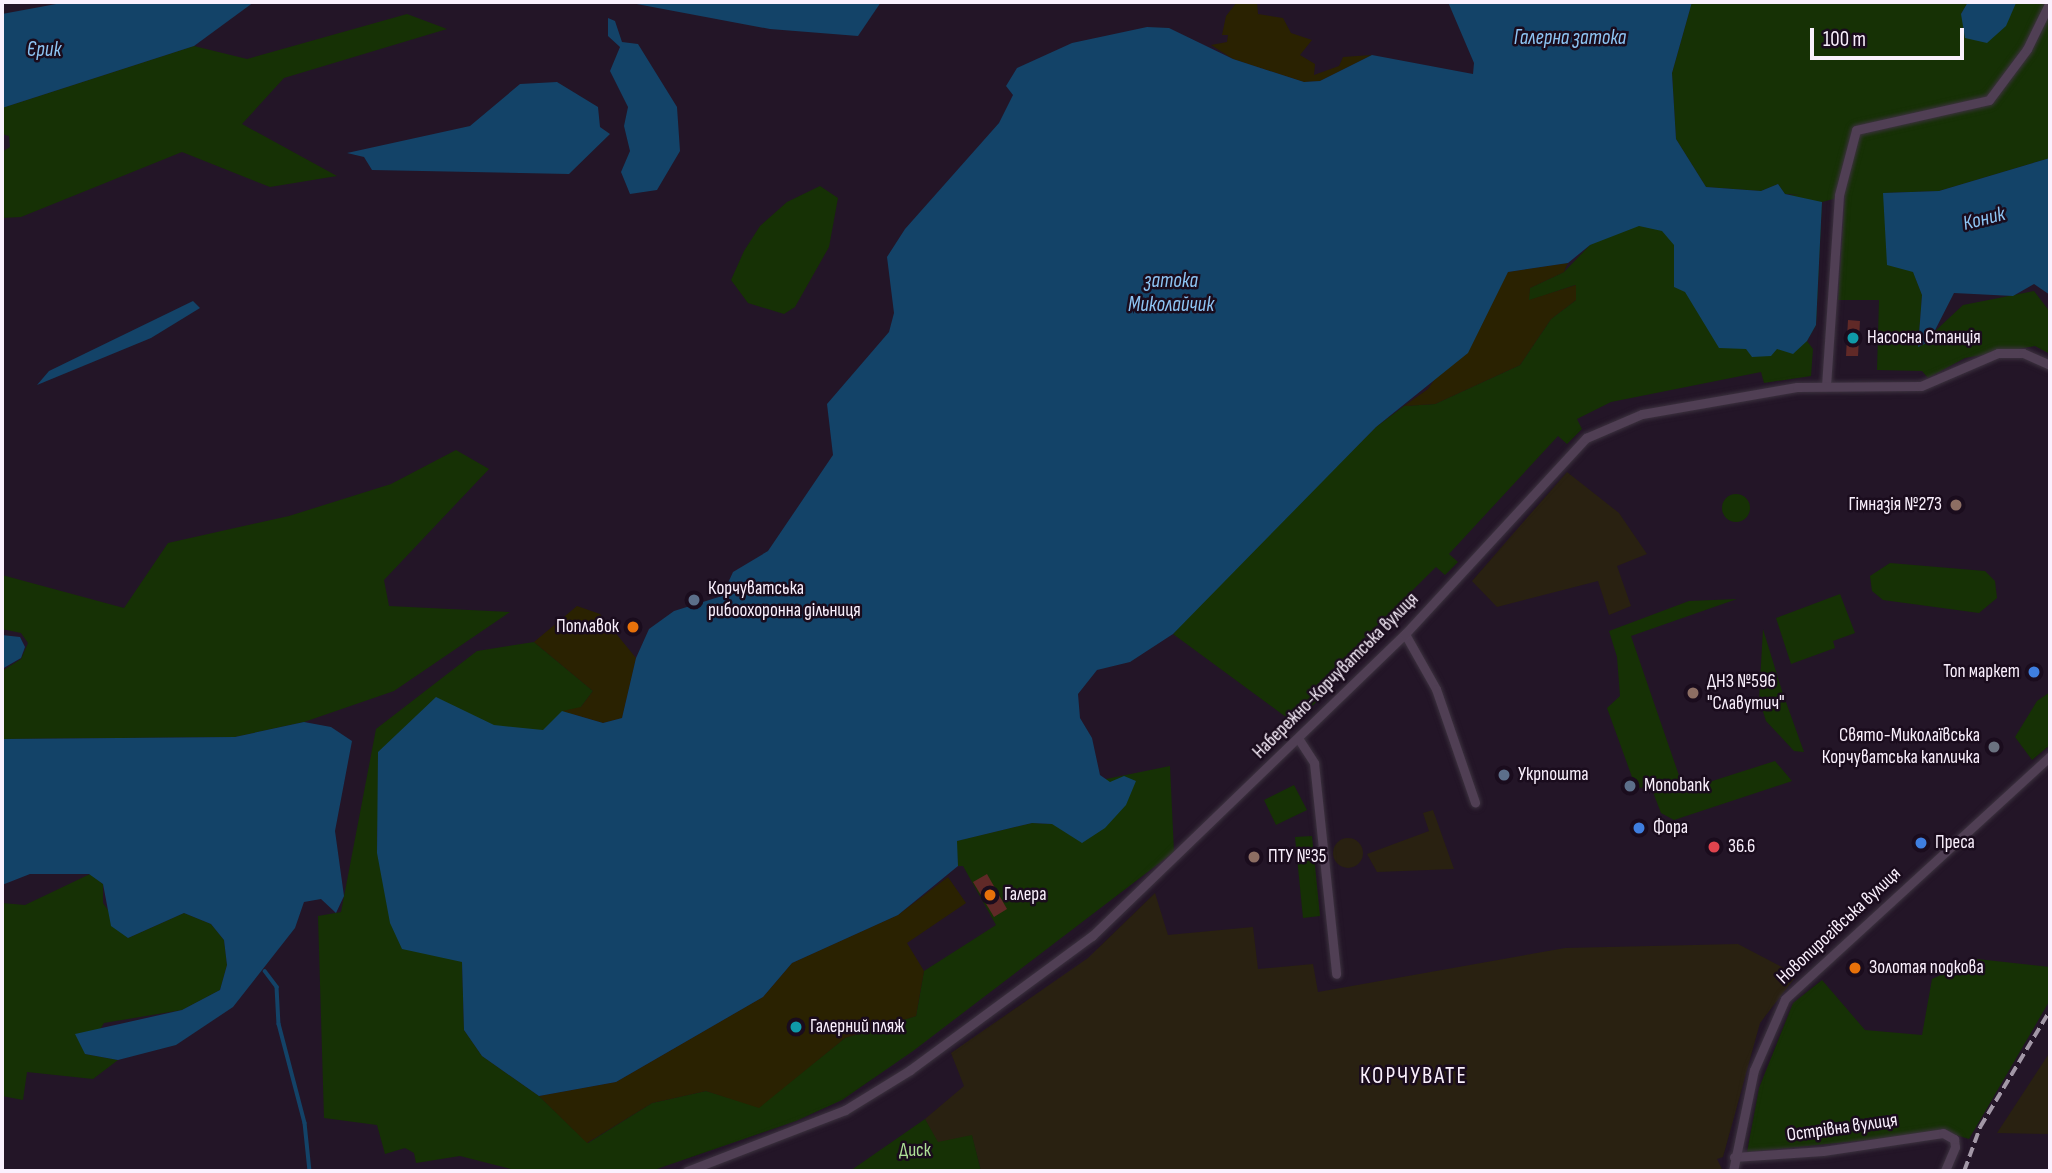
<!DOCTYPE html>
<html>
<head>
<meta charset="utf-8">
<style>
  body { margin:0 }
  #map { position:relative; width:2052px; height:1173px; overflow:hidden; background:#231527; font-family:"Sofia Sans Condensed",sans-serif }
  div>[style] { position:absolute }
  .industrial>* { inset:0; background:#292111 }
  .round { border-radius:50% }
  .green>* { inset:0; background:#163105 }
  .sand>* { inset:0; background:#2a2201 }
  .water>* { inset:0; background:#134368 }
  .stream>* { height:3.5px; margin:-1.75px; padding:0 1.75px; transform-origin:1.75px; border-radius:1.75px; background:#134368 }
  .building>* { inset:0; background:#602927 }
  .roads { filter:drop-shadow(0 0 2px #3c323f) drop-shadow(0 0 2px #3c323f) }
  .street>* { height:9px; margin:-4.5px; padding:0 4.5px; transform-origin:4.5px; border-radius:4.5px; background:#503f54 }
  .rail>* { height:3.5px; margin-top:-1.75px; transform-origin:0; background:repeating-linear-gradient(90deg,#a398a7 0 10px,transparent 0 15px) }
  .dots>* { width:19px; height:19px; translate:-50% -50%; box-sizing:border-box; border:4px solid #1a0c1d; border-radius:50% }
  span { translate:-50% -50%; white-space:nowrap; text-align:center; line-height:1.15; -webkit-text-stroke:5px #1a0c1d; paint-order:stroke }
  .poi-label { font-size:19px; color:#faf0fd }
  .left { translate:0 -50%; text-align:left }
  .right { translate:-100% -50%; text-align:right }
  .street-label { font-size:19px; color:#faf0fd }
  .park-label { font-size:19px; color:#aee097 }
  .water-label { font-size:21px; color:#8ec5f4; font-style:italic }
  .quarter-label { font-size:23px; color:#faf0fd; letter-spacing:2px }
  .frame { position:absolute; inset:0; border:4px solid #faf0fd; pointer-events:none }
  .scale { position:absolute; left:1810px; top:28px; width:154px; height:32px; box-sizing:border-box; border:4px solid #faf0fd; border-top:0; padding-left:9px; font-size:21px; line-height:24px; white-space:nowrap; color:#faf0fd; -webkit-text-stroke:5px #1a0c1d; paint-order:stroke }
</style>
</head>
<body>
<div id="map">
  <div class="industrial">
    <i style="clip-path:polygon(1567px 472px,1619px 513px,1647px 554px,1617px 566px,1631px 606px,1609px 615px,1598px 581px,1497px 607px,1472px 581px)"></i>
    <i style="clip-path:polygon(1433px 810px,1454px 869px,1377px 872px,1367px 854px,1429px 831px,1423px 813px)"></i>
    <i class="round" style="left:1333px;top:838px;width:30px;height:30px"></i>
    <i style="clip-path:polygon(1155px 893px,1168px 935px,1253px 927px,1258px 969px,1313px 964px,1318px 992px,1565px 948px,1738px 944px,1797px 975px,1760px 1023px,1723px 1157px,1717px 1159px,1723px 1171px,981px 1171px,972px 1136px,938px 1148px,925px 1119px,964px 1086px,951px 1053px,1088px 958px)"></i>
    <i style="clip-path:polygon(2050px 1052px,2050px 1134px,1997px 1133px)"></i>
  </div>
  <div class="green">
    <i style="clip-path:polygon(1692px 2px,1968px 2px,1961px 14px,2015px 2px,2050px 2px,2050px 158px,1939px 191px,1884px 193px,1922px 295px,1918px 347px,1963px 305px,2034px 291px,2050px 312px,2050px 354px,2035px 346px,1965px 358px,1928px 378px,1922px 371px,1877px 370px,1879px 300px,1838px 300px,1845px 196px,1822px 202px,1816px 325px,1807px 341px,1813px 349px,1811px 376px,1764px 383px,1761px 372px,1611px 402px,1577px 419px,1582px 429px,1567px 444px,1558px 436px,1449px 554px,1458px 562px,1445px 575px,1436px 567px,1315px 687px,1323px 696px,1294px 723px,1173px 634px,1211px 592px,1376px 427px,1404px 406px,1435px 404px,1520px 365px,1551px 319px,1576px 300px,1575px 285px,1528px 301px,1530px 288px,1564px 272px,1590px 245px,1660px 204px,1800px 194px,1785px 194px,1778px 184px,1761px 191px,1706px 187px,1676px 139px,1672px 73px)"></i>
    <i style="clip-path:polygon(407px 14px,447px 29px,284px 78px,242px 124px,337px 176px,270px 187px,182px 152px,21px 217px,2px 218px,2px 152px,10px 147px,9px 136px,2px 134px,2px 108px,194px 46px,247px 59px)"></i>
    <i style="clip-path:polygon(820px 186px,838px 198px,829px 247px,795px 307px,784px 314px,748px 303px,731px 280px,744px 251px,760px 226px,787px 202px)"></i>
    <i style="clip-path:polygon(456px 450px,489px 469px,384px 580px,389px 606px,510px 612px,394px 691px,304px 722px,235px 737px,2px 739px,2px 671px,21px 659px,28px 643px,21px 633px,2px 629px,2px 575px,124px 608px,168px 543px,289px 516px,391px 484px)"></i>
    <i class="round" style="left:1722px;top:494px;width:28px;height:28px"></i>
    <i style="clip-path:polygon(1890px 563px,1985px 571px,1995px 581px,1997px 598px,1979px 613px,1883px 600px,1872px 591px,1870px 576px)"></i>
    <i style="clip-path:polygon(1840px 594px,1855px 633px,1833px 641px,1835px 648px,1791px 664px,1776px 618px)"></i>
    <i style="clip-path:polygon(1737px 599px,1631px 636px,1684px 790px,1775px 761px,1792px 781px,1674px 820px,1661px 813px,1651px 787px,1636px 788px,1607px 708px,1620px 696px,1617px 657px,1609px 631px,1689px 601px)"></i>
    <i style="clip-path:polygon(1763px 629px,1782px 691px,1804px 752px,1794px 751px,1766px 721px,1759px 699px)"></i>
    <i style="clip-path:polygon(534px 642px,593px 691px,581px 707px,560px 726px,389px 790px,377px 829px,377px 853px,462px 962px,464px 1030px,482px 1056px,539px 1096px,588px 1143px,652px 1103px,706px 1091px,759px 1107px,845px 1038px,916px 1016px,924px 971px,996px 925px,963px 866px,958px 866px,956px 841px,1032px 823px,1052px 824px,1106px 779px,1170px 766px,1174px 852px,913px 1051px,842px 1100px,796px 1121px,651px 1171px,519px 1171px,460px 1156px,416px 1163px,414px 1153px,405px 1148px,385px 1154px,377px 1125px,324px 1118px,318px 916px,341px 912px,376px 729px,477px 651px)"></i>
    <i style="clip-path:polygon(2050px 692px,2050px 745px,2032px 760px,2015px 737px,2037px 701px)"></i>
    <i style="clip-path:polygon(1294px 785px,1307px 810px,1276px 825px,1264px 800px)"></i>
    <i style="clip-path:polygon(1312px 836px,1320px 916px,1303px 918px,1295px 837px)"></i>
    <i style="clip-path:polygon(90px 874px,103px 884px,103px 903px,128px 938px,184px 913px,211px 924px,224px 940px,227px 965px,220px 990px,182px 1010px,104px 1023px,85px 1054px,118px 1060px,93px 1079px,27px 1072px,23px 1100px,2px 1096px,2px 903px,25px 905px)"></i>
    <i style="clip-path:polygon(1977px 959px,2050px 967px,2050px 1000px,1969px 1139px,1946px 1132px,1747px 1152px,1759px 1088px,1793px 1003px,1822px 980px,1865px 1030px,1922px 1035px,1932px 979px)"></i>
    <i style="clip-path:polygon(925px 1119px,938px 1142px,972px 1135px,981px 1171px,850px 1171px)"></i>
  </div>
  <div class="sand">
    <i style="clip-path:polygon(1237px 2px,1257px 2px,1258px 14px,1283px 18px,1291px 33px,1312px 40px,1300px 55px,1315px 64px,1314px 75px,1339px 66px,1343px 57px,1372px 55px,1320px 81px,1304px 82px,1233px 59px,1211px 45px,1227px 42px,1228px 35px,1222px 35px,1226px 16px)"></i>
    <i style="clip-path:polygon(1568px 263px,1564px 272px,1530px 288px,1529px 300px,1576px 285px,1576px 300px,1551px 319px,1520px 365px,1435px 404px,1404px 406px,1428px 389px,1508px 272px)"></i>
    <i style="clip-path:polygon(577px 606px,600px 614px,636px 658px,622px 718px,603px 723px,562px 711px,581px 707px,593px 691px,534px 642px)"></i>
    <i style="clip-path:polygon(948px 877px,966px 903px,907px 943px,924px 971px,916px 1016px,845px 1038px,759px 1108px,706px 1091px,652px 1103px,587px 1143px,539px 1096px,616px 1082px,763px 997px,792px 963px,898px 915px)"></i>
  </div>
  <div class="water">
    <i style="clip-path:polygon(67px 2px,254px 2px,194px 46px,2px 108px,2px 14px)"></i>
    <i style="clip-path:polygon(626px 2px,881px 2px,858px 36px,770px 29px)"></i>
    <i style="clip-path:polygon(1448px 2px,1692px 2px,1672px 73px,1676px 139px,1706px 187px,1761px 191px,1778px 184px,1785px 194px,1822px 202px,1816px 325px,1807px 341px,1793px 354px,1777px 349px,1771px 356px,1752px 357px,1746px 349px,1719px 348px,1685px 292px,1674px 287px,1674px 245px,1662px 231px,1639px 226px,1590px 245px,1568px 263px,1508px 272px,1468px 353px,1376px 427px,1173px 634px,1130px 662px,1097px 670px,1078px 694px,1080px 718px,1092px 738px,1100px 775px,1110px 782px,1124px 776px,1136px 781px,1126px 805px,1105px 828px,1082px 843px,1052px 824px,1032px 823px,957px 841px,958px 866px,898px 915px,792px 963px,763px 997px,616px 1082px,539px 1096px,482px 1056px,464px 1030px,462px 962px,402px 949px,390px 923px,377px 853px,378px 752px,436px 697px,494px 725px,543px 730px,562px 711px,603px 723px,622px 718px,636px 658px,649px 629px,674px 611px,722px 596px,733px 572px,768px 551px,833px 455px,827px 404px,889px 332px,894px 313px,887px 257px,905px 229px,999px 123px,1013px 95px,1006px 86px,1017px 68px,1072px 43px,1147px 27px,1169px 28px,1233px 59px,1304px 82px,1320px 81px,1372px 55px,1473px 74px,1474px 63px)"></i>
    <i style="clip-path:polygon(1968px 2px,2015px 2px,2016px 3px,2006px 26px,1987px 43px,1965px 38px,1961px 14px)"></i>
    <i style="clip-path:polygon(608px 18px,615px 21px,622px 42px,638px 44px,677px 107px,680px 151px,657px 190px,630px 194px,621px 172px,630px 151px,624px 126px,628px 107px,610px 71px,620px 47px,608px 36px)"></i>
    <i style="clip-path:polygon(557px 82px,598px 107px,600px 127px,610px 134px,569px 174px,372px 170px,364px 157px,347px 153px,470px 126px,520px 84px)"></i>
    <i style="clip-path:polygon(2050px 158px,2050px 295px,2034px 284px,2013px 296px,1954px 293px,1929px 342px,1918px 347px,1922px 295px,1913px 272px,1887px 265px,1883px 193px,1939px 191px)"></i>
    <i style="clip-path:polygon(193px 301px,200px 308px,151px 338px,37px 385px,49px 371px)"></i>
    <i style="clip-path:polygon(2px 635px,20px 637px,25px 647px,21px 658px,2px 669px)"></i>
    <i style="clip-path:polygon(304px 722px,331px 727px,352px 741px,335px 831px,344px 896px,336px 913px,321px 899px,304px 902px,295px 928px,233px 1007px,176px 1045px,118px 1060px,85px 1054px,75px 1034px,182px 1010px,220px 990px,227px 965px,224px 940px,211px 924px,184px 913px,128px 938px,111px 926px,103px 884px,89px 874px,30px 874px,2px 885px,2px 739px,235px 737px)"></i>
  </div>
  <div class="stream">
    <i style="left:265px;top:971px;width:20px;rotate:53deg"></i>
    <i style="left:277px;top:987px;width:37px;rotate:87deg"></i>
    <i style="left:279px;top:1024px;width:102px;rotate:75.3deg"></i>
    <i style="left:305px;top:1123px;width:48px;rotate:84.1deg"></i>
  </div>
  <div class="building">
    <i style="clip-path:polygon(1848px 320px,1860px 321px,1858px 356px,1846px 356px)"></i>
    <i style="clip-path:polygon(987px 874px,1007px 909px,994px 917px,973px 882px)"></i>
  </div>
  <div class="roads">
    <div class="street">
      <i style="left:1826px;top:386px;width:191px;rotate:-86.1deg"></i>
      <i style="left:1839px;top:195px;width:67px;rotate:-75.3deg"></i>
      <i style="left:1856px;top:130px;width:136px;rotate:-12.7deg"></i>
      <i style="left:1989px;top:100px;width:64px;rotate:-53.3deg"></i>
      <i style="left:2027px;top:49px;width:52px;rotate:-63.9deg"></i>
      <i style="left:1405px;top:634px;width:63px;rotate:60.6deg"></i>
      <i style="left:1436px;top:689px;width:120px;rotate:71deg"></i>
      <i style="left:1298px;top:738px;width:30px;rotate:57deg"></i>
      <i style="left:1314px;top:763px;width:212px;rotate:84deg"></i>
      <i style="left:1734px;top:1157px;width:89px;rotate:-3.9deg"></i>
      <i style="left:1823px;top:1151px;width:121px;rotate:-8.5deg"></i>
      <i style="left:1943px;top:1133px;width:13px;rotate:29deg"></i>
      <i style="left:1954px;top:1139px;width:8px;rotate:83deg"></i>
      <i style="left:1955px;top:1147px;width:26px;rotate:113deg"></i>
      <i style="left:687px;top:1171px;width:169px;rotate:-21.1deg"></i>
      <i style="left:845px;top:1110px;width:76px;rotate:-31.6deg"></i>
      <i style="left:910px;top:1070px;width:226px;rotate:-36.4deg"></i>
      <i style="left:1092px;top:936px;width:435px;rotate:-44deg"></i>
      <i style="left:1405px;top:634px;width:267px;rotate:-47.3deg"></i>
      <i style="left:1586px;top:438px;width:61px;rotate:-23.2deg"></i>
      <i style="left:1642px;top:414px;width:157px;rotate:-9.9deg"></i>
      <i style="left:1797px;top:387px;width:124px;rotate:-0.5deg"></i>
      <i style="left:1921px;top:386px;width:84px;rotate:-23.2deg"></i>
      <i style="left:1998px;top:353px;width:25px"></i>
      <i style="left:2023px;top:353px;width:30px;rotate:24deg"></i>
      <i style="left:1733px;top:1171px;width:103px;rotate:-78.3deg"></i>
      <i style="left:1754px;top:1070px;width:77px;rotate:-66.4deg"></i>
      <i style="left:1785px;top:999px;width:360px;rotate:-42.5deg"></i>
    </div>
  </div>
  <div class="rail">
    <i style="left:1964px;top:1171px;width:47px;rotate:-70deg"></i>
    <i style="left:1980px;top:1127px;width:136px;rotate:-59.1deg"></i>
  </div>
  <div class="dots">
    <i style="left:1853px;top:338px;background:#0f9aa8"></i>
    <i style="left:1956px;top:505px;background:#8d6e63"></i>
    <i style="left:694px;top:600px;background:#5c6f8a"></i>
    <i style="left:633px;top:627px;background:#e8710a"></i>
    <i style="left:2034px;top:672px;background:#3f7fe0"></i>
    <i style="left:1693px;top:693px;background:#8d6e63"></i>
    <i style="left:1994px;top:747px;background:#6b7280"></i>
    <i style="left:1504px;top:775px;background:#5c6f8a"></i>
    <i style="left:1630px;top:786px;background:#5c6f8a"></i>
    <i style="left:1639px;top:828px;background:#3f7fe0"></i>
    <i style="left:1921px;top:843px;background:#3f7fe0"></i>
    <i style="left:1714px;top:847px;background:#e0444e"></i>
    <i style="left:1254px;top:857px;background:#8d6e63"></i>
    <i style="left:990px;top:895px;background:#e8710a"></i>
    <i style="left:1855px;top:968px;background:#e8710a"></i>
    <i style="left:796px;top:1027px;background:#0f9aa8"></i>
  </div>
  <div class="poi-label">
    <span class="left" style="left:1867px;top:338px">Насосна Станція</span>
    <span class="right" style="left:1942px;top:505px">Гімназія №273</span>
    <span class="left" style="left:708px;top:600px">Корчуватська<br>рибоохоронна дільниця</span>
    <span class="right" style="left:619px;top:627px">Поплавок</span>
    <span class="right" style="left:2020px;top:672px">Топ маркет</span>
    <span class="left" style="left:1707px;top:693px">ДНЗ №596<br>"Славутич"</span>
    <span class="right" style="left:1980px;top:747px">Свято-Миколаївська<br>Корчуватська капличка</span>
    <span class="left" style="left:1518px;top:775px">Укрпошта</span>
    <span class="left" style="left:1644px;top:786px">Monobank</span>
    <span class="left" style="left:1653px;top:828px">Фора</span>
    <span class="left" style="left:1935px;top:843px">Преса</span>
    <span class="left" style="left:1728px;top:847px">36.6</span>
    <span class="left" style="left:1268px;top:857px">ПТУ №35</span>
    <span class="left" style="left:1004px;top:895px">Галера</span>
    <span class="left" style="left:1869px;top:968px">Золотая подкова</span>
    <span class="left" style="left:810px;top:1027px">Галерний пляж</span>
  </div>
  <div class="street-label">
    <span style="left:1336px;top:676px;rotate:-45deg">Набережно-Корчуватська вулиця</span>
    <span style="left:1839px;top:926px;rotate:-43deg">Новопирогівська вулиця</span>
    <span style="left:1842px;top:1128px;rotate:-8deg">Острівна вулиця</span>
  </div>
  <div class="park-label">
    <span style="left:915px;top:1151px">Диск</span>
  </div>
  <div class="water-label">
    <span style="left:1570px;top:38px">Галерна затока</span>
    <span style="left:44px;top:50px">Єрик</span>
    <span style="left:1984px;top:219px;rotate:-14deg">Коник</span>
    <span style="left:1171px;top:293px">затока<br>Миколайчик</span>
  </div>
  <div class="quarter-label">
    <span style="left:1414px;top:1076px">КОРЧУВАТЕ</span>
  </div>
  <div class="frame"></div>
  <div class="scale">100 m</div>
</div>
</body>
</html>
